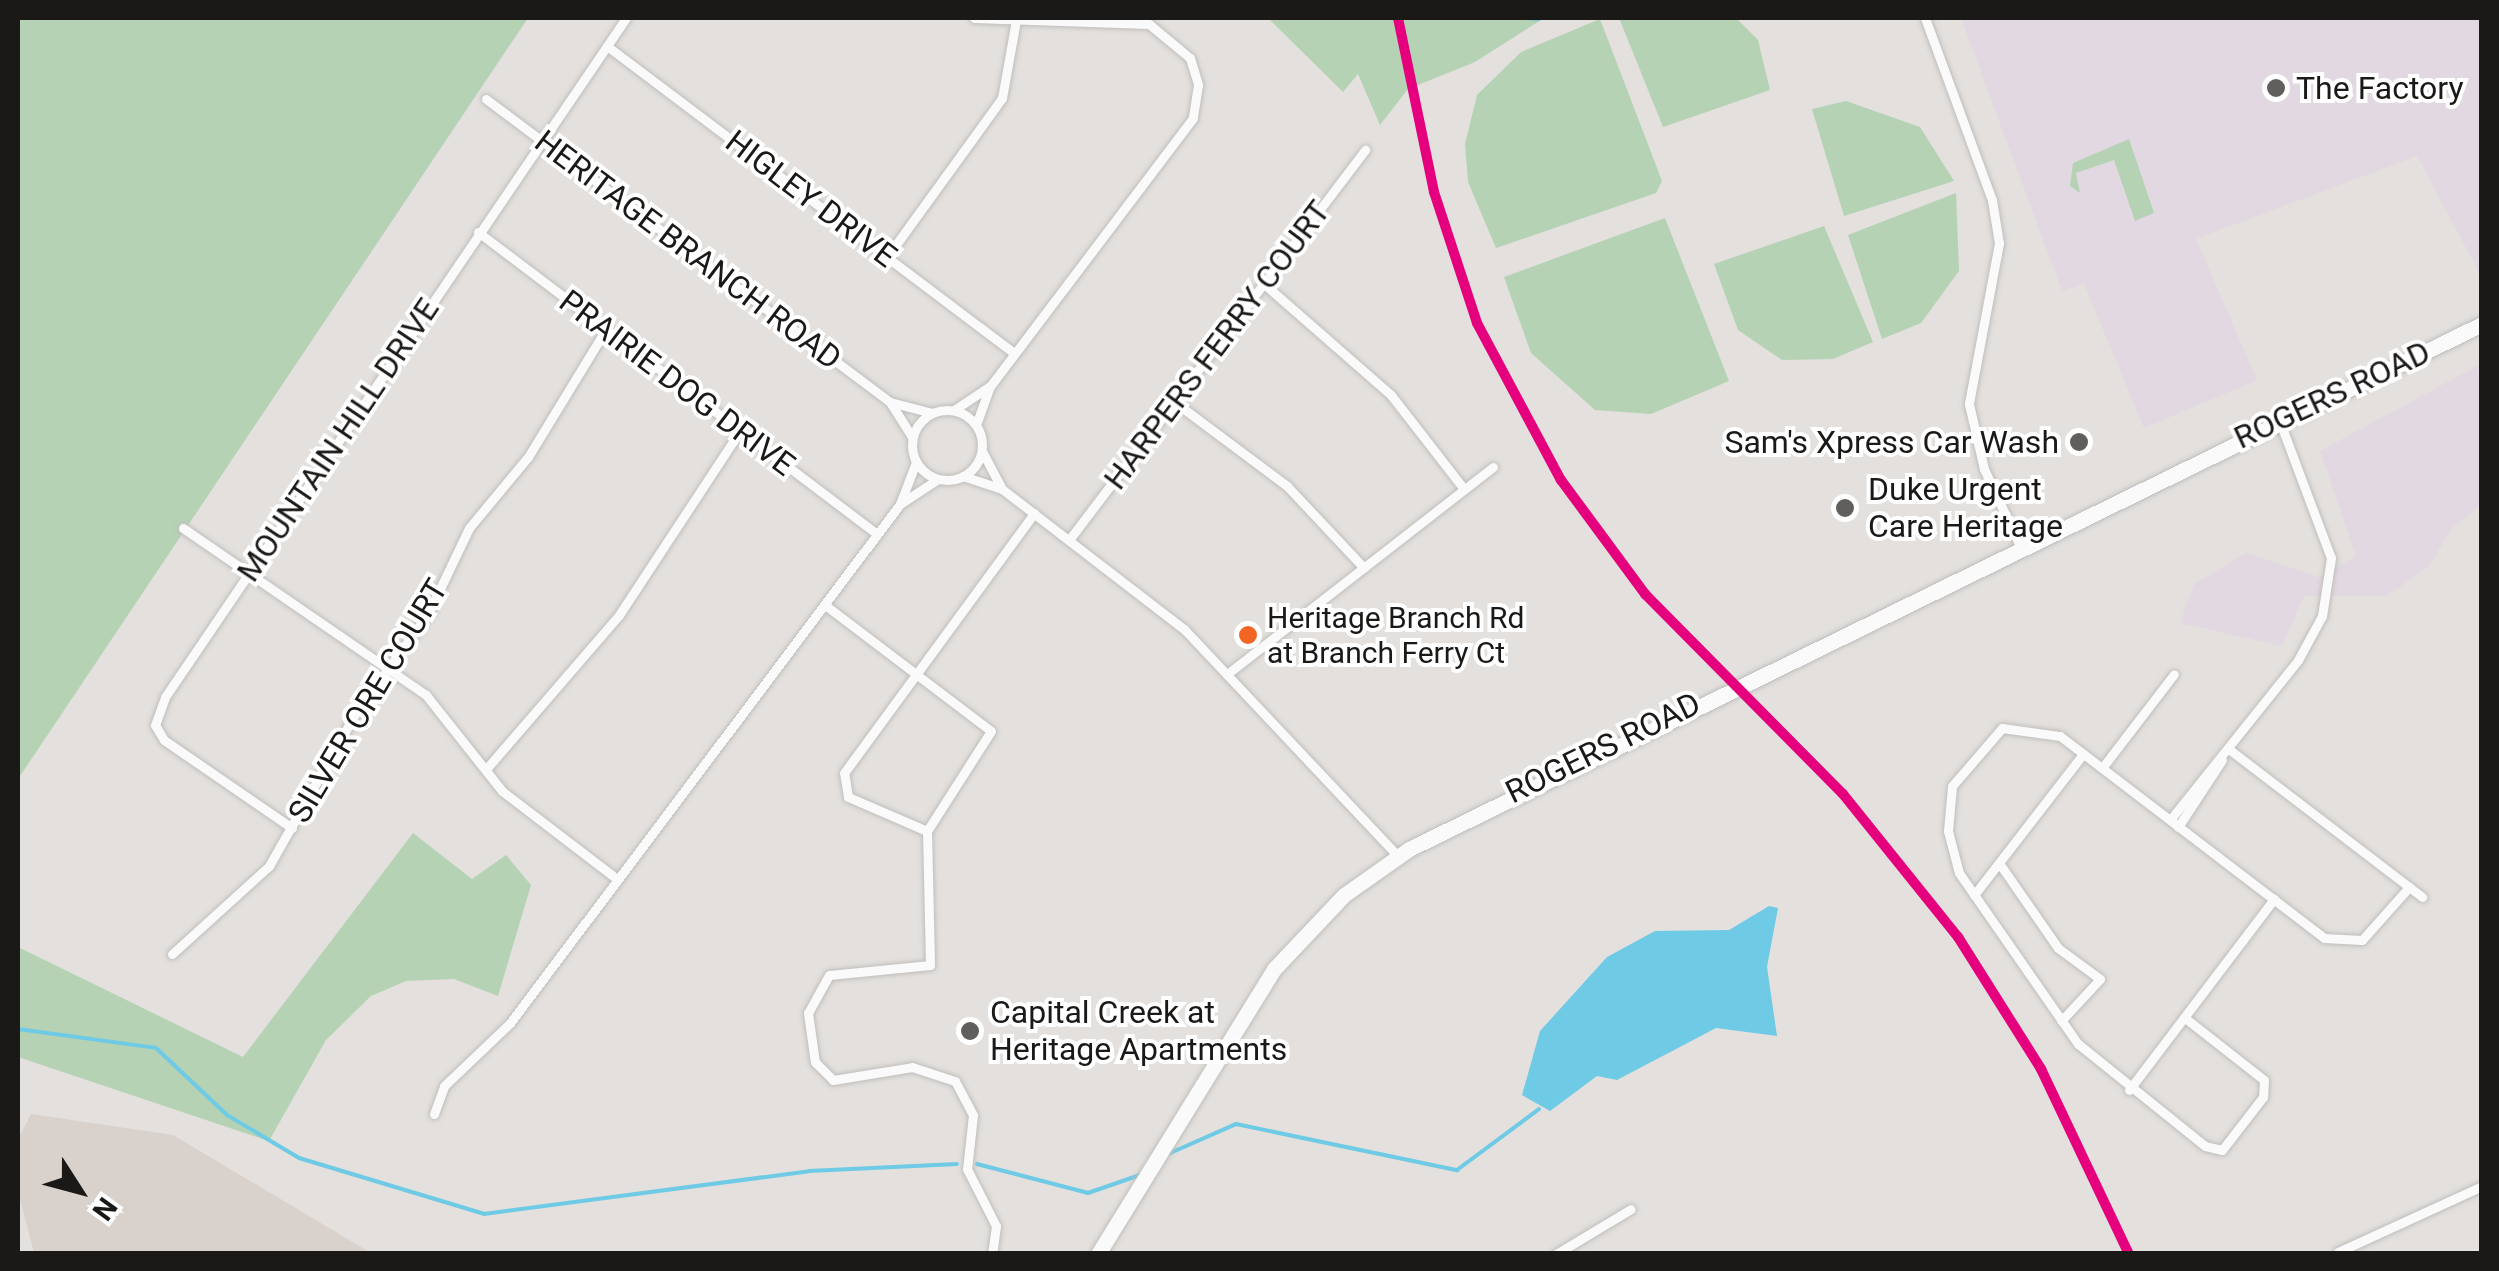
<!DOCTYPE html>
<html>
<head>
<meta charset="utf-8">
<style>
  body { margin:0 }
  #map { position:relative; width:2499px; height:1271px; overflow:hidden; background:#e3e0dd; font-family:Roboto,sans-serif }
  div>[style] { position:absolute }
  .commercial>* { inset:0; background:#e1d8e1 }
  .built>* { inset:0; background:#d9d1cb }
  .green>* { inset:0; background:#b5d2b5 }
  .water>* { inset:0; background:#6ecae5 }
  .stream>* { height:4px; margin:-2px; padding:0 2px; transform-origin:2px; border-radius:2px; background:#6ecae5 }
  .roads { filter:drop-shadow(0 0 2px #c0bebc) drop-shadow(0 0 2px #c0bebc) }
  .minor>* { height:9px; margin:-4.5px; padding:0 4.5px; transform-origin:4.5px; border-radius:4.5px; background:#fbfafa }
  .minor>.ring { margin:-4.5px; padding:0; box-sizing:content-box; background:none; border:9px solid #fbfafa; border-radius:50% }
  .primary>* { height:15px; margin:-7.5px; padding:0 7.5px; transform-origin:7.5px; border-radius:7.5px; background:#fbfafa }
  .rail-1>* { height:10px; margin:-5px; padding:0 5px; transform-origin:5px; border-radius:5px; background:#e5007d }
  .dots>* { width:28px; height:28px; translate:-50% -50%; box-sizing:border-box; border:5px solid #fff; border-radius:50% }
  span { translate:-50% -50%; white-space:nowrap; text-align:center; line-height:1.15; -webkit-text-stroke:8px #fff; paint-order:stroke }
  .bus-label { font-size:30px; color:#1b1917 }
  .left { translate:0 -50%; text-align:left }
  .poi-label { font-size:32px; color:#1b1917 }
  .right { translate:-100% -50%; text-align:right }
  .street-label { font-size:32px; color:#1b1917 }
  .frame { position:absolute; inset:0; border:20px solid #1b1917; pointer-events:none }
  .north { position:absolute; left:30px; top:1141px; width:100px; height:100px; -webkit-text-stroke:8px #fff; paint-order:stroke; rotate:126deg; font-size:28px; font-weight:700; line-height:40px; text-align:center; color:#1b1917 }
  .north::after { content:''; display:block; margin:auto; width:35px; height:45px; background:#1b1917; clip-path:polygon(50% 0,100% 100%,50% 72%,0 100%) }
</style>
</head>
<body>
<div id="map">
  <div class="commercial">
    <i style="clip-path:polygon(1961px 18px,2481px 18px,2481px 276px,2417px 156px,2196px 239px,2257px 380px,2144px 428px,2084px 284px,2062px 291px)"></i>
    <i style="clip-path:polygon(2481px 364px,2481px 505px,2452px 528px,2429px 566px,2387px 596px,2304px 596px,2282px 646px,2180px 623px,2194px 584px,2246px 553px,2319px 577px,2356px 556px,2320px 451px)"></i>
  </div>
  <div class="built">
    <i style="clip-path:polygon(31px 1114px,173px 1135px,371px 1253px,34px 1253px,18px 1191px,18px 1139px)"></i>
  </div>
  <div class="green">
    <i style="clip-path:polygon(18px 18px,528px 18px,18px 779px)"></i>
    <i style="clip-path:polygon(1268px 18px,1544px 18px,1475px 62px,1408px 89px,1380px 125px,1358px 74px,1343px 92px)"></i>
    <i style="clip-path:polygon(1619px 18px,1736px 18px,1758px 40px,1770px 90px,1663px 127px)"></i>
    <i style="clip-path:polygon(1600px 19px,1662px 181px,1656px 193px,1496px 248px,1468px 182px,1465px 144px,1477px 95px,1521px 52px)"></i>
    <i style="clip-path:polygon(1846px 101px,1920px 127px,1954px 181px,1844px 216px,1812px 109px)"></i>
    <i style="clip-path:polygon(2129px 139px,2154px 213px,2135px 221px,2114px 160px,2076px 173px,2080px 193px,2070px 186px,2073px 163px)"></i>
    <i style="clip-path:polygon(1956px 193px,1959px 271px,1921px 323px,1882px 339px,1848px 235px)"></i>
    <i style="clip-path:polygon(1665px 218px,1729px 381px,1651px 414px,1595px 410px,1531px 353px,1504px 277px)"></i>
    <i style="clip-path:polygon(1824px 226px,1873px 342px,1833px 359px,1782px 360px,1738px 330px,1714px 264px)"></i>
    <i style="clip-path:polygon(413px 833px,472px 879px,506px 855px,531px 885px,498px 996px,454px 979px,406px 981px,371px 996px,326px 1040px,269px 1141px,18px 1057px,18px 947px,243px 1057px)"></i>
  </div>
  <div class="water">
    <i style="clip-path:polygon(1769px 906px,1778px 908px,1767px 967px,1777px 1036px,1716px 1028px,1617px 1080px,1597px 1076px,1550px 1111px,1522px 1095px,1540px 1031px,1607px 957px,1655px 931px,1729px 930px)"></i>
  </div>
  <div class="stream">
    <i style="left:1526px;top:18px;width:13px;rotate:4deg"></i>
    <i style="left:18px;top:1029px;width:139px;rotate:7.8deg"></i>
    <i style="left:156px;top:1048px;width:98px;rotate:43.3deg"></i>
    <i style="left:227px;top:1115px;width:84px;rotate:30.8deg"></i>
    <i style="left:299px;top:1158px;width:193px;rotate:16.8deg"></i>
    <i style="left:484px;top:1214px;width:328px;rotate:-7.5deg"></i>
    <i style="left:809px;top:1171px;width:148px;rotate:-2.7deg"></i>
    <i style="left:1168px;top:1154px;width:74px;rotate:-23.8deg"></i>
    <i style="left:1236px;top:1124px;width:226px;rotate:11.8deg"></i>
    <i style="left:1457px;top:1170px;width:102px;rotate:-36.6deg"></i>
    <i style="left:977px;top:1164px;width:115px;rotate:14.6deg"></i>
    <i style="left:1088px;top:1193px;width:55px;rotate:-19.1deg"></i>
  </div>
  <div class="roads">
    <div class="minor">
      <i style="left:974px;top:18px;width:175px;rotate:2deg"></i>
      <i style="left:1149px;top:24px;width:53px;rotate:39.7deg"></i>
      <i style="left:1190px;top:58px;width:28px;rotate:73deg"></i>
      <i style="left:1198px;top:85px;width:33px;rotate:99deg"></i>
      <i style="left:1193px;top:118px;width:336px;rotate:127.1deg"></i>
      <i style="left:990px;top:386px;width:41px;rotate:109.7deg"></i>
      <i style="left:1925px;top:18px;width:194px;rotate:69.8deg"></i>
      <i style="left:1992px;top:200px;width:44px;rotate:80.8deg"></i>
      <i style="left:1999px;top:243px;width:164px;rotate:100.6deg"></i>
      <i style="left:1969px;top:404px;width:67px;rotate:77deg"></i>
      <i style="left:1984px;top:469px;width:87px;rotate:64.9deg"></i>
      <i style="left:607px;top:46px;width:510px;rotate:37.03deg"></i>
      <i style="left:486px;top:99px;width:505px;rotate:36.87deg"></i>
      <i style="left:890px;top:402px;width:43px;rotate:14.7deg"></i>
      <i style="left:478px;top:232px;width:500px;rotate:37.12deg"></i>
      <i style="left:887px;top:257px;width:196px;rotate:-54.1deg"></i>
      <i style="left:1002px;top:98px;width:79px;rotate:-79.8deg"></i>
      <i style="left:1263px;top:283px;width:170px;rotate:41.2deg"></i>
      <i style="left:1391px;top:395px;width:119px;rotate:52.2deg"></i>
      <i style="left:890px;top:402px;width:41px;rotate:57.8deg"></i>
      <i style="left:1176px;top:403px;width:139px;rotate:36.8deg"></i>
      <i style="left:1287px;top:486px;width:112px;rotate:46.8deg"></i>
      <i class="ring" style="left:912px;top:410px;width:61px;height:61px"></i>
      <i style="left:954px;top:410px;width:43px;rotate:-33.7deg"></i>
      <i style="left:982px;top:451px;width:43px;rotate:62.2deg"></i>
      <i style="left:963px;top:476px;width:41px;rotate:18.4deg"></i>
      <i style="left:1002px;top:489px;width:230px;rotate:37.6deg"></i>
      <i style="left:1184px;top:629px;width:312px;rotate:46.7deg"></i>
      <i style="left:900px;top:504px;width:45px;rotate:-33.3deg"></i>
      <i style="left:183px;top:528px;width:295px;rotate:34.5deg"></i>
      <i style="left:426px;top:695px;width:122px;rotate:51.6deg"></i>
      <i style="left:502px;top:791px;width:145px;rotate:37.4deg"></i>
      <i style="left:1069px;top:540px;width:490px;rotate:-52.8deg"></i>
      <i style="left:825px;top:605px;width:208px;rotate:37.2deg"></i>
      <i style="left:991px;top:731px;width:119px;rotate:122.6deg"></i>
      <i style="left:927px;top:831px;width:134px;rotate:88.7deg"></i>
      <i style="left:930px;top:965px;width:101px;rotate:174.3deg"></i>
      <i style="left:829px;top:975px;width:43px;rotate:118.9deg"></i>
      <i style="left:808px;top:1013px;width:49px;rotate:81.9deg"></i>
      <i style="left:815px;top:1062px;width:25px;rotate:45deg"></i>
      <i style="left:833px;top:1080px;width:80px;rotate:-9.3deg"></i>
      <i style="left:912px;top:1067px;width:45px;rotate:18deg"></i>
      <i style="left:955px;top:1081px;width:38px;rotate:62deg"></i>
      <i style="left:973px;top:1115px;width:54px;rotate:96.3deg"></i>
      <i style="left:967px;top:1169px;width:64px;rotate:63deg"></i>
      <i style="left:996px;top:1226px;width:28px;rotate:98deg"></i>
      <i style="left:1231px;top:671px;width:332px;rotate:-37.9deg"></i>
      <i style="left:2230px;top:750px;width:242px;rotate:37.4deg"></i>
      <i style="left:487px;top:768px;width:202px;rotate:-49.2deg"></i>
      <i style="left:619px;top:615px;width:220px;rotate:-56.7deg"></i>
      <i style="left:2102px;top:768px;width:118px;rotate:-52.5deg"></i>
      <i style="left:2170px;top:820px;width:205px;rotate:-51.3deg"></i>
      <i style="left:2298px;top:660px;width:50px;rotate:-61.4deg"></i>
      <i style="left:2322px;top:616px;width:59px;rotate:-81.2deg"></i>
      <i style="left:2331px;top:558px;width:145px;rotate:-110.6deg"></i>
      <i style="left:2178px;top:827px;width:80px;rotate:-56.7deg"></i>
      <i style="left:292px;top:828px;width:155px;rotate:-145.5deg"></i>
      <i style="left:164px;top:740px;width:17px;rotate:-121deg"></i>
      <i style="left:155px;top:725px;width:30px;rotate:-70deg"></i>
      <i style="left:165px;top:697px;width:821px;rotate:-55.83deg"></i>
      <i style="left:927px;top:831px;width:86px;rotate:-156.7deg"></i>
      <i style="left:848px;top:797px;width:24px;rotate:-99deg"></i>
      <i style="left:844px;top:773px;width:322px;rotate:-53.8deg"></i>
      <i style="left:1999px;top:863px;width:103px;rotate:55.2deg"></i>
      <i style="left:2058px;top:948px;width:52px;rotate:36.4deg"></i>
      <i style="left:2100px;top:979px;width:57px;rotate:132.9deg"></i>
      <i style="left:1974px;top:895px;width:178px;rotate:-52.3deg"></i>
      <i style="left:172px;top:954px;width:131px;rotate:-42.2deg"></i>
      <i style="left:269px;top:866px;width:177px;rotate:-60.5deg"></i>
      <i style="left:356px;top:712px;width:122px;rotate:-53.7deg"></i>
      <i style="left:428px;top:614px;width:95px;rotate:-64.5deg"></i>
      <i style="left:469px;top:528px;width:92px;rotate:-50.3deg"></i>
      <i style="left:528px;top:457px;width:150px;rotate:-58.6deg"></i>
      <i style="left:2185px;top:1018px;width:100px;rotate:38.1deg"></i>
      <i style="left:2264px;top:1080px;width:17px;rotate:93deg"></i>
      <i style="left:2263px;top:1097px;width:67px;rotate:127.7deg"></i>
      <i style="left:2222px;top:1150px;width:17px;rotate:-167deg"></i>
      <i style="left:2205px;top:1146px;width:163px;rotate:-141.2deg"></i>
      <i style="left:2078px;top:1044px;width:208px;rotate:-124.8deg"></i>
      <i style="left:1959px;top:873px;width:43px;rotate:-104.7deg"></i>
      <i style="left:1948px;top:831px;width:45px;rotate:-84.9deg"></i>
      <i style="left:1952px;top:786px;width:77px;rotate:-49.2deg"></i>
      <i style="left:2002px;top:728px;width:59px;rotate:7.9deg"></i>
      <i style="left:2060px;top:736px;width:332px;rotate:37.4deg"></i>
      <i style="left:2324px;top:938px;width:38px;rotate:3deg"></i>
      <i style="left:2362px;top:940px;width:71px;rotate:-48.4deg"></i>
      <i style="left:2129px;top:1090px;width:240px;rotate:-52.8deg"></i>
      <i style="left:434px;top:1114px;width:30px;rotate:-70deg"></i>
      <i style="left:444px;top:1086px;width:91px;rotate:-43.7deg"></i>
      <i style="left:510px;top:1023px;width:649px;rotate:-53.08deg"></i>
      <i style="left:900px;top:504px;width:45px;rotate:-69.1deg"></i>
      <i style="left:2338px;top:1252px;width:158px;rotate:-24.6deg"></i>
      <i style="left:1556px;top:1254px;width:87px;rotate:-31deg"></i>
    </div>
    <div class="primary">
      <i style="left:1098px;top:1254px;width:335px;rotate:-58.3deg"></i>
      <i style="left:1274px;top:969px;width:102px;rotate:-46.6deg"></i>
      <i style="left:1344px;top:895px;width:80px;rotate:-35.3deg"></i>
      <i style="left:1409px;top:849px;width:1195px;rotate:-26.07deg"></i>
    </div>
  </div>
  <div class="rail-1">
    <i style="left:1398px;top:18px;width:178px;rotate:78.3deg"></i>
    <i style="left:1434px;top:192px;width:138px;rotate:71.8deg"></i>
    <i style="left:1477px;top:323px;width:178px;rotate:61.9deg"></i>
    <i style="left:1561px;top:480px;width:142px;rotate:53.6deg"></i>
    <i style="left:1645px;top:594px;width:281px;rotate:45.3deg"></i>
    <i style="left:1843px;top:794px;width:184px;rotate:51.2deg"></i>
    <i style="left:1958px;top:937px;width:156px;rotate:57.8deg"></i>
    <i style="left:2041px;top:1069px;width:205px;rotate:64.6deg"></i>
  </div>
  <div class="dots">
    <i style="left:2276px;top:88px;background:#615f5c"></i>
    <i style="left:2079px;top:442px;background:#615f5c"></i>
    <i style="left:1845px;top:508px;background:#615f5c"></i>
    <i style="left:1248px;top:635px;background:#f26522"></i>
    <i style="left:970px;top:1031px;background:#615f5c"></i>
  </div>
  <div class="bus-label">
    <span class="left" style="left:1267px;top:635px">Heritage Branch Rd<br>at Branch Ferry Ct</span>
  </div>
  <div class="poi-label">
    <span class="left" style="left:2296px;top:88px">The Factory</span>
    <span class="right" style="left:2059px;top:442px">Sam's Xpress Car Wash</span>
    <span class="left" style="left:1868px;top:508px">Duke Urgent<br>Care Heritage</span>
    <span class="left" style="left:990px;top:1031px">Capital Creek at<br>Heritage Apartments</span>
  </div>
  <div class="street-label">
    <span style="left:811px;top:199px;rotate:37deg">HIGLEY DRIVE</span>
    <span style="left:688px;top:250px;rotate:37deg">HERITAGE BRANCH ROAD</span>
    <span style="left:1217px;top:345px;rotate:-53deg">HARPERS FERRY COURT</span>
    <span style="left:677px;top:383px;rotate:37deg">PRAIRIE DOG DRIVE</span>
    <span style="left:2332px;top:395px;rotate:-25deg">ROGERS ROAD</span>
    <span style="left:338px;top:440px;rotate:-56deg">MOUNTAIN HILL DRIVE</span>
    <span style="left:368px;top:701px;rotate:-59deg">SILVER ORE COURT</span>
    <span style="left:1603px;top:748px;rotate:-26deg">ROGERS ROAD</span>
  </div>
  <div class="frame"></div>
  <div class="north">N</div>
</div>
</body>
</html>
